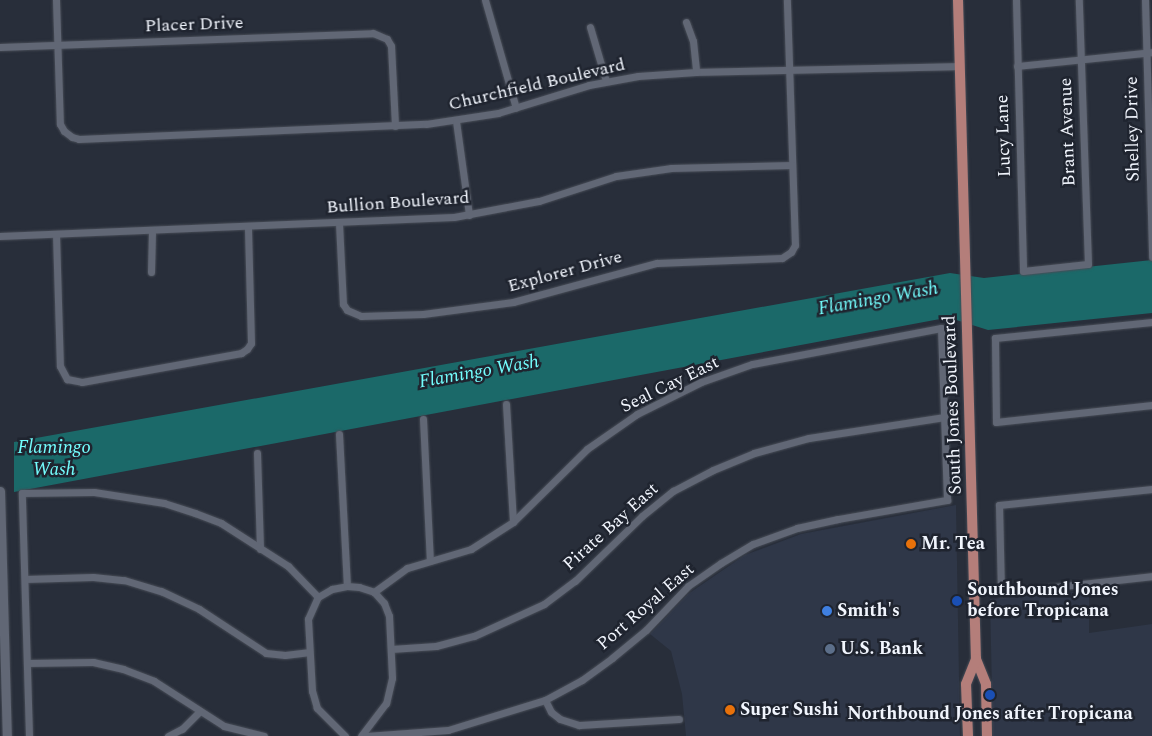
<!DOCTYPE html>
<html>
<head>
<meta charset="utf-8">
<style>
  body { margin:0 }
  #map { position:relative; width:1152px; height:736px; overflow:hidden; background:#282e3a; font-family:Spectral,serif }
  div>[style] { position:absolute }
  .built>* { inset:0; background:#2f3748 }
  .water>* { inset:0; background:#1b6969 }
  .roads { filter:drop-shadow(0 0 1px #474c56) drop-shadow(0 0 1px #474c56) }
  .minor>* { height:7px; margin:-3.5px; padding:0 3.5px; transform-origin:3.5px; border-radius:3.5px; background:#616775 }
  .secondary>* { height:9px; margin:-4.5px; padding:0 4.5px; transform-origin:4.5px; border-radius:4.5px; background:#616775 }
  .primary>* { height:10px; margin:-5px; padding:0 5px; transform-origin:5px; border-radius:5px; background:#b47e7a }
  .dots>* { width:14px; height:14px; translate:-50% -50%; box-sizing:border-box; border:2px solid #1f242f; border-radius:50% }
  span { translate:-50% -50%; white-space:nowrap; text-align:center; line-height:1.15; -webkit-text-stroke:5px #1f242f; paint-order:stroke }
  .street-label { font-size:18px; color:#f1f5fd }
  .poi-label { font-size:18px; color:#f1f5fd; font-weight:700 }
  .left { translate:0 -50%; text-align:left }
  .water-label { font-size:19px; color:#73fdfd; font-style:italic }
</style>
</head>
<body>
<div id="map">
  <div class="built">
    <i style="clip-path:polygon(956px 505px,960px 736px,686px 736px,682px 694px,671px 651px,650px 634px,688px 594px,745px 555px,801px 534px)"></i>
    <i style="clip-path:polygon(1089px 591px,1089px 633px,1152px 624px,1152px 736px,993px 736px,990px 599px)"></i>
  </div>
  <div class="water">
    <i style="clip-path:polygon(1152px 260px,1152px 313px,988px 330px,950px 318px,940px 319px,14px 492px,14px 442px,950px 273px,984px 278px)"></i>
  </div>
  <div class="roads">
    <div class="minor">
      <i style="left:56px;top:0;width:124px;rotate:88.2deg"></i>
      <i style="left:60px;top:124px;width:8px;rotate:60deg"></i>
      <i style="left:64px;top:131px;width:10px;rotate:37deg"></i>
      <i style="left:72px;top:137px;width:7px;rotate:16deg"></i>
      <i style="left:79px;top:139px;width:347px;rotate:-2.5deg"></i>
      <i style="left:426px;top:124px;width:73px;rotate:-8.7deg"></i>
      <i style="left:498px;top:113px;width:95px;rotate:-17.1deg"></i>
      <i style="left:589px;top:85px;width:50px;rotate:-10.4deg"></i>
      <i style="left:638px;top:76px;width:58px;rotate:-3.9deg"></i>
      <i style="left:696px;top:72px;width:264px;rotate:-1.3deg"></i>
      <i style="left:485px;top:0;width:112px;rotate:74deg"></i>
      <i style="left:1016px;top:0;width:271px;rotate:88.5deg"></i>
      <i style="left:1023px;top:271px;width:65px;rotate:-6.1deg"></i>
      <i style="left:1088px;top:264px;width:264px;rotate:-92deg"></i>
      <i style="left:1145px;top:0;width:257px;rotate:88.4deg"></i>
      <i style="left:686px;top:22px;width:20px;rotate:70deg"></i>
      <i style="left:693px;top:41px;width:31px;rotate:84deg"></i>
      <i style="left:590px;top:27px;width:56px;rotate:73.5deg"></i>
      <i style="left:0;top:47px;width:373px;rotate:-2.1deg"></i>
      <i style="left:373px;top:33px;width:15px;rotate:23deg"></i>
      <i style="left:387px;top:39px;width:8px;rotate:60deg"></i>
      <i style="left:391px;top:46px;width:80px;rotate:87.1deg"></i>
      <i style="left:1017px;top:66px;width:136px;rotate:-5.9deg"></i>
      <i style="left:456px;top:121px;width:95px;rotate:82.1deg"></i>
      <i style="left:339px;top:223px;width:81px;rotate:87.2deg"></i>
      <i style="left:343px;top:304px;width:7px;rotate:56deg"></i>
      <i style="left:347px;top:310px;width:15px;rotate:23deg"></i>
      <i style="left:361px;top:316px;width:62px;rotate:-1.8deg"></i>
      <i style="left:423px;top:314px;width:91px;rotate:-7.6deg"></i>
      <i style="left:513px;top:302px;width:149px;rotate:-15.2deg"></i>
      <i style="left:657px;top:263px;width:125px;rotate:-2.3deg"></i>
      <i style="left:782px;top:258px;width:11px;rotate:-34deg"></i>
      <i style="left:791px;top:252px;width:8px;rotate:-60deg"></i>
      <i style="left:795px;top:245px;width:245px;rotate:-91.9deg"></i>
      <i style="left:56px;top:234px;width:132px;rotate:88.3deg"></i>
      <i style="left:60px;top:366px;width:15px;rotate:62deg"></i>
      <i style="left:67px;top:379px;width:15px;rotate:11deg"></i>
      <i style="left:82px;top:382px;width:162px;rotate:-10.3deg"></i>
      <i style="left:241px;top:353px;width:7px;rotate:-34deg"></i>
      <i style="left:247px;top:349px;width:7px;rotate:-56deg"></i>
      <i style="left:251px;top:343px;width:116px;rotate:-91.5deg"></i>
      <i style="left:0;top:236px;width:454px;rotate:-2.4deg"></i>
      <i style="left:454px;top:217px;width:86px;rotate:-10.7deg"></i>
      <i style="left:539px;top:201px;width:81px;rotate:-18deg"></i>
      <i style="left:616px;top:176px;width:56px;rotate:-8.3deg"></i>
      <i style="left:671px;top:168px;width:121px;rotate:-1.4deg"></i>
      <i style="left:151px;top:272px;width:42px;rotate:-88.6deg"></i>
      <i style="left:1152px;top:322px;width:158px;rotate:174.2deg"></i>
      <i style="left:995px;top:338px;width:84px;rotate:89.3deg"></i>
      <i style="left:996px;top:422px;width:157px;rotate:-6.2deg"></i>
      <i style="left:506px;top:404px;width:118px;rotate:86.6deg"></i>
      <i style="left:423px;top:419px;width:142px;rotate:87.2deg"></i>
      <i style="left:339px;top:434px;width:152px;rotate:87deg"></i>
      <i style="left:257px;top:453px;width:96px;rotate:88.2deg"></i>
      <i style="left:1152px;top:489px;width:154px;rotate:174deg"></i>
      <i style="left:999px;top:505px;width:88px;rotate:88.7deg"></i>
      <i style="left:1001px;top:593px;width:152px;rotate:-6.4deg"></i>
      <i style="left:25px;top:579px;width:68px;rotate:-1.7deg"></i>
      <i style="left:93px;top:577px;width:31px;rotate:6deg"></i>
      <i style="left:124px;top:580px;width:39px;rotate:17deg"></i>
      <i style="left:161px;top:591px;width:42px;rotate:25.3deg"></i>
      <i style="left:199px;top:609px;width:80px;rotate:33.3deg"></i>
      <i style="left:266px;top:653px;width:19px;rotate:6deg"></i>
      <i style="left:285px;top:655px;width:23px;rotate:-7deg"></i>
      <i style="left:391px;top:649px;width:45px;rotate:-3.8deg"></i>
      <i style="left:436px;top:646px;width:39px;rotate:-15deg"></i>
      <i style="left:474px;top:636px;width:77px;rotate:-24.6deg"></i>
      <i style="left:544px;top:604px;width:39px;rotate:-37deg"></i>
      <i style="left:575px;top:581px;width:93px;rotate:-44.1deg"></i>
      <i style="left:642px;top:516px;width:40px;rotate:-39deg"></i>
      <i style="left:673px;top:491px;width:45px;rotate:-27.7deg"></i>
      <i style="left:713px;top:470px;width:44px;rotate:-22.5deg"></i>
      <i style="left:754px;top:453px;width:57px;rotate:-15.3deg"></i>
      <i style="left:809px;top:438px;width:137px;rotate:-8.8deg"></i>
      <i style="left:27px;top:663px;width:66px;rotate:-0.9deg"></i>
      <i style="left:93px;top:662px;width:31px;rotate:13deg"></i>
      <i style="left:123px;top:669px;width:33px;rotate:21deg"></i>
      <i style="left:154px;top:681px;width:83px;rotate:32.7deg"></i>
      <i style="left:224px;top:726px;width:41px;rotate:14deg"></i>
      <i style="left:545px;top:700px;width:13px;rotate:63deg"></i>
      <i style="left:551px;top:712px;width:11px;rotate:38deg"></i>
      <i style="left:560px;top:719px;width:20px;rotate:18deg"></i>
      <i style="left:579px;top:725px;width:100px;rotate:-3.4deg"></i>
      <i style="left:29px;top:736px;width:243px;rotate:-91.7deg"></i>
      <i style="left:22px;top:493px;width:72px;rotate:-0.8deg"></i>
      <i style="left:94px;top:492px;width:71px;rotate:8.9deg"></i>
      <i style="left:164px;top:503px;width:33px;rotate:18deg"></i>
      <i style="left:195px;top:513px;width:28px;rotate:21deg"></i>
      <i style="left:221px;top:523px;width:80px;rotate:32.7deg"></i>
      <i style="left:288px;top:566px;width:43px;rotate:45.9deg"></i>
      <i style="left:168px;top:736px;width:16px;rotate:-27deg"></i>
      <i style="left:182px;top:729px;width:24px;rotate:-45deg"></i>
      <i style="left:345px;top:736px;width:40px;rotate:-135deg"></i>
      <i style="left:317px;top:708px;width:18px;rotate:-106deg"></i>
      <i style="left:312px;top:691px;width:72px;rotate:-93.2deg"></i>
      <i style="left:308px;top:619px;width:24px;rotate:-66deg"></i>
      <i style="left:318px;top:597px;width:16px;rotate:-30deg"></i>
      <i style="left:332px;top:589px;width:15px;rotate:-11deg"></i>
      <i style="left:347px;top:586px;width:12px;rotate:5deg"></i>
      <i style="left:359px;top:587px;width:16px;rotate:18deg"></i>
      <i style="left:374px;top:592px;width:15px;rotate:48deg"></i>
      <i style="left:384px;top:603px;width:14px;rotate:69deg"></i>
      <i style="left:389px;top:616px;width:62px;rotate:87.2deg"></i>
      <i style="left:392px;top:678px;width:26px;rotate:103deg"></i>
      <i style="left:386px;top:703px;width:41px;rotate:127.1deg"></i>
      <i style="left:366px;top:736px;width:82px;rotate:-4.2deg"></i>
      <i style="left:448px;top:730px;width:102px;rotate:-17.2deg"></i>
      <i style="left:545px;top:700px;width:42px;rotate:-28.4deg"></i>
      <i style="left:582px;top:680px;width:37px;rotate:-36deg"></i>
      <i style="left:612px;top:658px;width:44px;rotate:-39.5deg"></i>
      <i style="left:646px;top:630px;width:61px;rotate:-46.3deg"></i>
      <i style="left:688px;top:586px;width:40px;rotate:-34.9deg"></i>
      <i style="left:721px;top:563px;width:37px;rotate:-31deg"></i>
      <i style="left:753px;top:544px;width:47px;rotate:-20deg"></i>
      <i style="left:797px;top:528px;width:42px;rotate:-12.4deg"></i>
      <i style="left:838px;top:519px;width:111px;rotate:-9.9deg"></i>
      <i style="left:947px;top:500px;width:172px;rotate:-92deg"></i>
      <i style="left:941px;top:328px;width:192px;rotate:169.2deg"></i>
      <i style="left:752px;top:364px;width:54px;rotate:160.6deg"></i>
      <i style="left:701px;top:382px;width:72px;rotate:153.4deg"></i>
      <i style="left:637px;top:414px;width:61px;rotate:145deg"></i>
      <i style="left:587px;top:449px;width:104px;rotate:135.4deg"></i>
      <i style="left:513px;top:522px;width:50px;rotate:147.3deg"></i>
      <i style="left:471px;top:549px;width:67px;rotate:163.5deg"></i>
      <i style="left:407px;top:568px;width:41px;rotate:144deg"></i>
    </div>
    <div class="secondary">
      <i style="left:0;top:491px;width:245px;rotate:88.4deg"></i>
    </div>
    <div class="primary">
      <i style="left:958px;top:0;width:659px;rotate:88.44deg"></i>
      <i style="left:976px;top:659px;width:27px;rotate:68deg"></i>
      <i style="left:986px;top:684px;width:52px;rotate:88.9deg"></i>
      <i style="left:968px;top:736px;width:52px;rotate:-92.2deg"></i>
      <i style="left:966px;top:684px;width:27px;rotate:-68deg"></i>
    </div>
  </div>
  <div class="dots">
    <i style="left:911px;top:544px;background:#e8710a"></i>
    <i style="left:957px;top:601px;background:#1a4fb4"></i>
    <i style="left:827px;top:611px;background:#3f7fe0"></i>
    <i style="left:830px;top:649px;background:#5c6f8a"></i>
    <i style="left:990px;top:695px;background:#1a4fb4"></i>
    <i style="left:730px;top:710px;background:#e8710a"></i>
  </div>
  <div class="street-label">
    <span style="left:194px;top:25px;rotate:-2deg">Placer Drive</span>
    <span style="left:537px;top:85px;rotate:-13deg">Churchfield Boulevard</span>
    <span style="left:1133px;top:129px;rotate:-91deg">Shelley Drive</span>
    <span style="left:1068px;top:132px;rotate:-92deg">Brant Avenue</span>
    <span style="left:1004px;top:136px;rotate:-92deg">Lucy Lane</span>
    <span style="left:398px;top:203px;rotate:-4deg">Bullion Boulevard</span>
    <span style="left:565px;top:272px;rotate:-15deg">Explorer Drive</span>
    <span style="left:670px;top:385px;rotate:-26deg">Seal Cay East</span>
    <span style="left:953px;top:405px;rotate:-92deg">South Jones Boulevard</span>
    <span style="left:611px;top:527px;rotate:-42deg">Pirate Bay East</span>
    <span style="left:646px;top:607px;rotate:-41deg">Port Royal East</span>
  </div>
  <div class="poi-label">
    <span class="left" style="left:921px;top:544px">Mr. Tea</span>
    <span class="left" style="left:967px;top:601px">Southbound Jones<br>before Tropicana</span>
    <span class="left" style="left:837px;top:611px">Smith's</span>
    <span class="left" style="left:840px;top:649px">U.S. Bank</span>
    <span class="left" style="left:740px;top:710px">Super Sushi</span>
    <span style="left:990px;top:714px">Northbound Jones after Tropicana</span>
  </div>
  <div class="water-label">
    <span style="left:878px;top:299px;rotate:-10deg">Flamingo Wash</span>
    <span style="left:479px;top:372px;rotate:-10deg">Flamingo Wash</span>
    <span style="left:54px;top:459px">Flamingo<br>Wash</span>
  </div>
</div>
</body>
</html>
